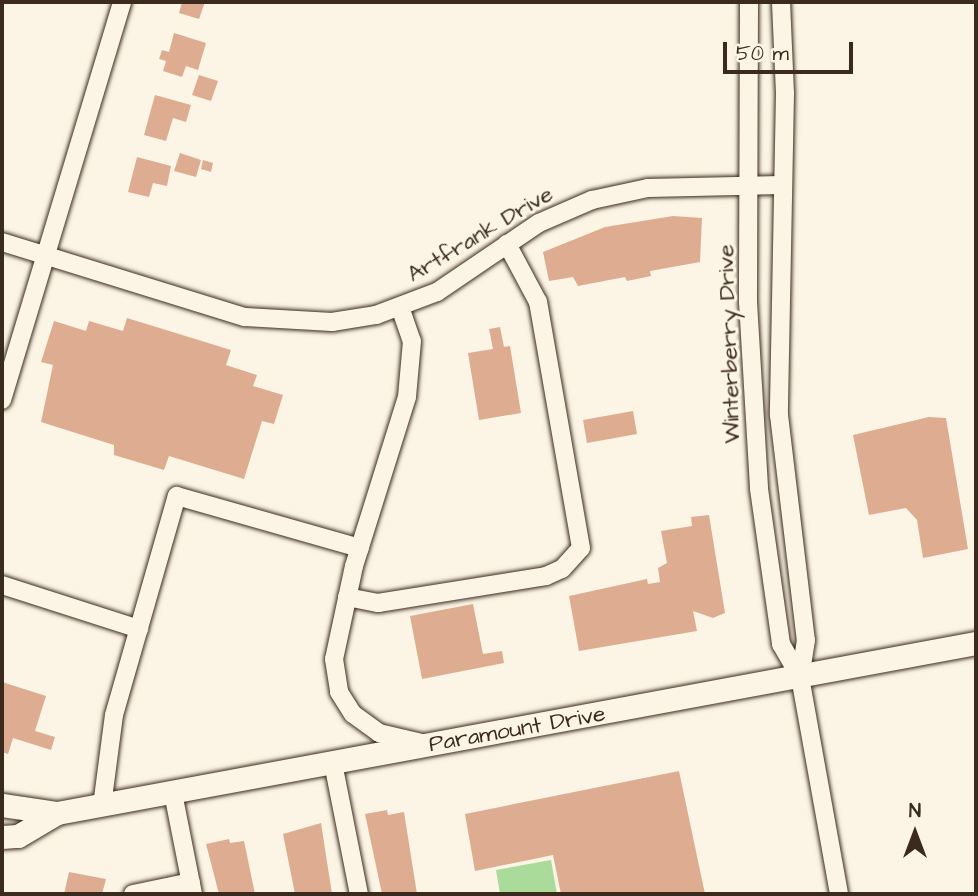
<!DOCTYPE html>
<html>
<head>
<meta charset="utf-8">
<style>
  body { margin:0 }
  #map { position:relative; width:978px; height:896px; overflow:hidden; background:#fcf5e5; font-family:"Architects Daughter",sans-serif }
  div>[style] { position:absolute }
  .green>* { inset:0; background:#abdb9b }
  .building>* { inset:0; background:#deac91 }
  .roads { filter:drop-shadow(0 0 2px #3b2a1e) drop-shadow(0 0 2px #3b2a1e) }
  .minor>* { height:18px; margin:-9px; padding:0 9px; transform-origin:9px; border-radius:9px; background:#fcf5e5 }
  .major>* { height:23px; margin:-11.5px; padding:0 11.5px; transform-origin:11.5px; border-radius:11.5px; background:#fcf5e5 }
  span { translate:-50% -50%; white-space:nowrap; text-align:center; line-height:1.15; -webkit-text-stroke:6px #fcf5e5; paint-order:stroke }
  .street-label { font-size:23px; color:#3b2a1e }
  .frame { position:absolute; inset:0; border:4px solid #3b2a1e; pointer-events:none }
  .north { position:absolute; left:880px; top:798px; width:70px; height:70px; -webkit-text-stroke:5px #fcf5e5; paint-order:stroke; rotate:0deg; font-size:19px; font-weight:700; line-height:28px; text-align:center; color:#3b2a1e }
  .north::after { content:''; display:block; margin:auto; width:24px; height:32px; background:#3b2a1e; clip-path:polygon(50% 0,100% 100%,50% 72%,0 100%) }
  .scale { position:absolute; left:723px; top:42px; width:130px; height:32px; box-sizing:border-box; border:4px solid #3b2a1e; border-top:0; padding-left:9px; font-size:21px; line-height:24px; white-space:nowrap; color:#3b2a1e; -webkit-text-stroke:5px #fcf5e5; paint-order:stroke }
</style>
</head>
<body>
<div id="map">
  <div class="green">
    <i style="clip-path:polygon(551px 860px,557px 894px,500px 894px,496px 870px)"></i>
  </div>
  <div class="building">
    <i style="clip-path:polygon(182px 2px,205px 2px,199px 19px,179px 13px)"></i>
    <i style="clip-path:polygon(174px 33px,206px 43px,198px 70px,186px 66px,182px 77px,163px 71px,166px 61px,159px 59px,162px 50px,169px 52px)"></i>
    <i style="clip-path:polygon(199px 75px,218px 81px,211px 101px,192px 95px)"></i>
    <i style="clip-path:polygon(155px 95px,191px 105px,186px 122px,173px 118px,166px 141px,144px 135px)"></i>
    <i style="clip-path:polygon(180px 153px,201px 160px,196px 177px,174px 171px)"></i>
    <i style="clip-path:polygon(137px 157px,171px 166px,167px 186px,153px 183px,149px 197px,128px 192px)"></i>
    <i style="clip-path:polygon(203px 160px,213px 163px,211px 172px,201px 169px)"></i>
    <i style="clip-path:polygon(673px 216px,702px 218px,700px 262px,650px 271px,651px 276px,627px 281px,625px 277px,578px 286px,573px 277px,549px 281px,543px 252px,605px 227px)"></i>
    <i style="clip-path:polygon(127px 318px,231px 350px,226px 365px,257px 375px,253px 386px,283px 395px,274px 424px,262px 421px,244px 479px,169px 456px,164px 470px,114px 455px,114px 445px,41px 422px,53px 365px,41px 362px,54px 321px,86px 331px,89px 321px,123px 331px)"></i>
    <i style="clip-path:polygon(500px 327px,504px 347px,510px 346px,521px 413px,479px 420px,468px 353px,493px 349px,489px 329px)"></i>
    <i style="clip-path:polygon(633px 411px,637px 434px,587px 443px,583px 420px)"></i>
    <i style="clip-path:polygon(929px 417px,946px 418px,968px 549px,923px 558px,917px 520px,906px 508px,869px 515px,853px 435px)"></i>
    <i style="clip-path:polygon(709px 515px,725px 613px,713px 618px,693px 611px,697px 631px,579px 651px,569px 596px,647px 579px,648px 584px,660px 582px,658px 568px,667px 563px,661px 531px,692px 526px,691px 517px)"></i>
    <i style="clip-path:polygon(473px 604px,483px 654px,502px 651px,504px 663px,422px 679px,410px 616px)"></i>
    <i style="clip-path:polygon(2px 682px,46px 696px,35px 731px,55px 737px,51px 750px,13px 738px,8px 754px,2px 752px)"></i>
    <i style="clip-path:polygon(679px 771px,705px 894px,561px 894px,553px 855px,475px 871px,465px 814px)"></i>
    <i style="clip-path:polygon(387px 810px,388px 815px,404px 812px,417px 894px,382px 894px,365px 814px)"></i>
    <i style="clip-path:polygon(321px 823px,332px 894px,295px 894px,283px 834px)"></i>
    <i style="clip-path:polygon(229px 839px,230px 843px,244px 841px,255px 894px,219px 894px,206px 844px)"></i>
    <i style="clip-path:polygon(69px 872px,106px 879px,102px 894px,64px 894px)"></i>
  </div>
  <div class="roads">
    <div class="minor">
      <i style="left:749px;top:2px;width:300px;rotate:90.2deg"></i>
      <i style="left:748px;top:302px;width:187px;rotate:86.6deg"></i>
      <i style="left:759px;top:489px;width:157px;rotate:81.9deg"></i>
      <i style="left:781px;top:644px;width:38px;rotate:60deg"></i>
      <i style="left:781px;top:2px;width:91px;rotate:87.5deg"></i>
      <i style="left:785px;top:93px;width:322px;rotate:91.1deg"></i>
      <i style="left:779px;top:415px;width:227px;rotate:83.2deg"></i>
      <i style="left:806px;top:640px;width:37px;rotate:99deg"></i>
      <i style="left:800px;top:677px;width:220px;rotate:79.8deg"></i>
      <i style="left:2px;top:242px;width:254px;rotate:17.2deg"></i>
      <i style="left:245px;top:317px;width:87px;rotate:3.3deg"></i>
      <i style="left:332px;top:322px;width:45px;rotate:-9deg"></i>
      <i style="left:376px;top:315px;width:65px;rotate:-20.7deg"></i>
      <i style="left:437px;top:292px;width:123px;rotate:-34.1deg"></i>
      <i style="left:539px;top:223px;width:58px;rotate:-23.5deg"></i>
      <i style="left:592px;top:200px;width:57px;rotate:-12.1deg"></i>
      <i style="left:648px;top:188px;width:133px;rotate:-1.3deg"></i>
      <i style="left:400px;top:307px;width:36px;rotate:71deg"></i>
      <i style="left:412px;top:341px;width:56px;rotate:95.1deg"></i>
      <i style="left:407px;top:397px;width:177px;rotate:107.4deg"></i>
      <i style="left:354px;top:566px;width:95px;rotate:102.1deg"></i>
      <i style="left:334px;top:659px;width:33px;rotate:81deg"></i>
      <i style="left:339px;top:692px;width:26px;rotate:58deg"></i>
      <i style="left:353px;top:714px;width:32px;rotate:36deg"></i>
      <i style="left:379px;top:733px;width:44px;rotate:13.1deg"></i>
      <i style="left:2px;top:400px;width:416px;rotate:-73.2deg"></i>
      <i style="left:2px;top:585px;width:144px;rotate:17.8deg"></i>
      <i style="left:347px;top:597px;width:32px;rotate:11deg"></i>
      <i style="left:378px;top:603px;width:170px;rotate:-9.1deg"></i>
      <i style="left:546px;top:576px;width:17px;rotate:-24deg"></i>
      <i style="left:562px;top:569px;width:28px;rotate:-48deg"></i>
      <i style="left:581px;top:548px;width:250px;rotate:-99.9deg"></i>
      <i style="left:538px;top:302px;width:66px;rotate:-118.1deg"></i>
      <i style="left:333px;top:763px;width:134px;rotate:78.8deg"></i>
      <i style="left:173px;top:793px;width:103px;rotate:78.8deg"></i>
      <i style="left:102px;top:806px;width:92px;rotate:-82.5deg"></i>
      <i style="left:114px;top:715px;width:228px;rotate:-74deg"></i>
      <i style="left:177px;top:496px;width:190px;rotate:15.9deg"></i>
      <i style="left:133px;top:894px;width:59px;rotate:-11.7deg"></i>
    </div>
    <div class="major">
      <i style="left:2px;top:805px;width:56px;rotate:8.3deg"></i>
      <i style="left:57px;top:813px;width:935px;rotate:-10.48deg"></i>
      <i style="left:2px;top:837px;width:16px;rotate:-4deg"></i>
      <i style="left:18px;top:836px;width:45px;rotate:-30.5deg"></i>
    </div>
  </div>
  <div class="street-label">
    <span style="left:480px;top:234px;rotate:-31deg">Artfrank Drive</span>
    <span style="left:729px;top:344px;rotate:-92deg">Winterberry Drive</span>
    <span style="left:517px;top:729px;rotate:-10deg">Paramount Drive</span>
  </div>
  <div class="frame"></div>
  <div class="north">N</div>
  <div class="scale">50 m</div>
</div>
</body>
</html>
